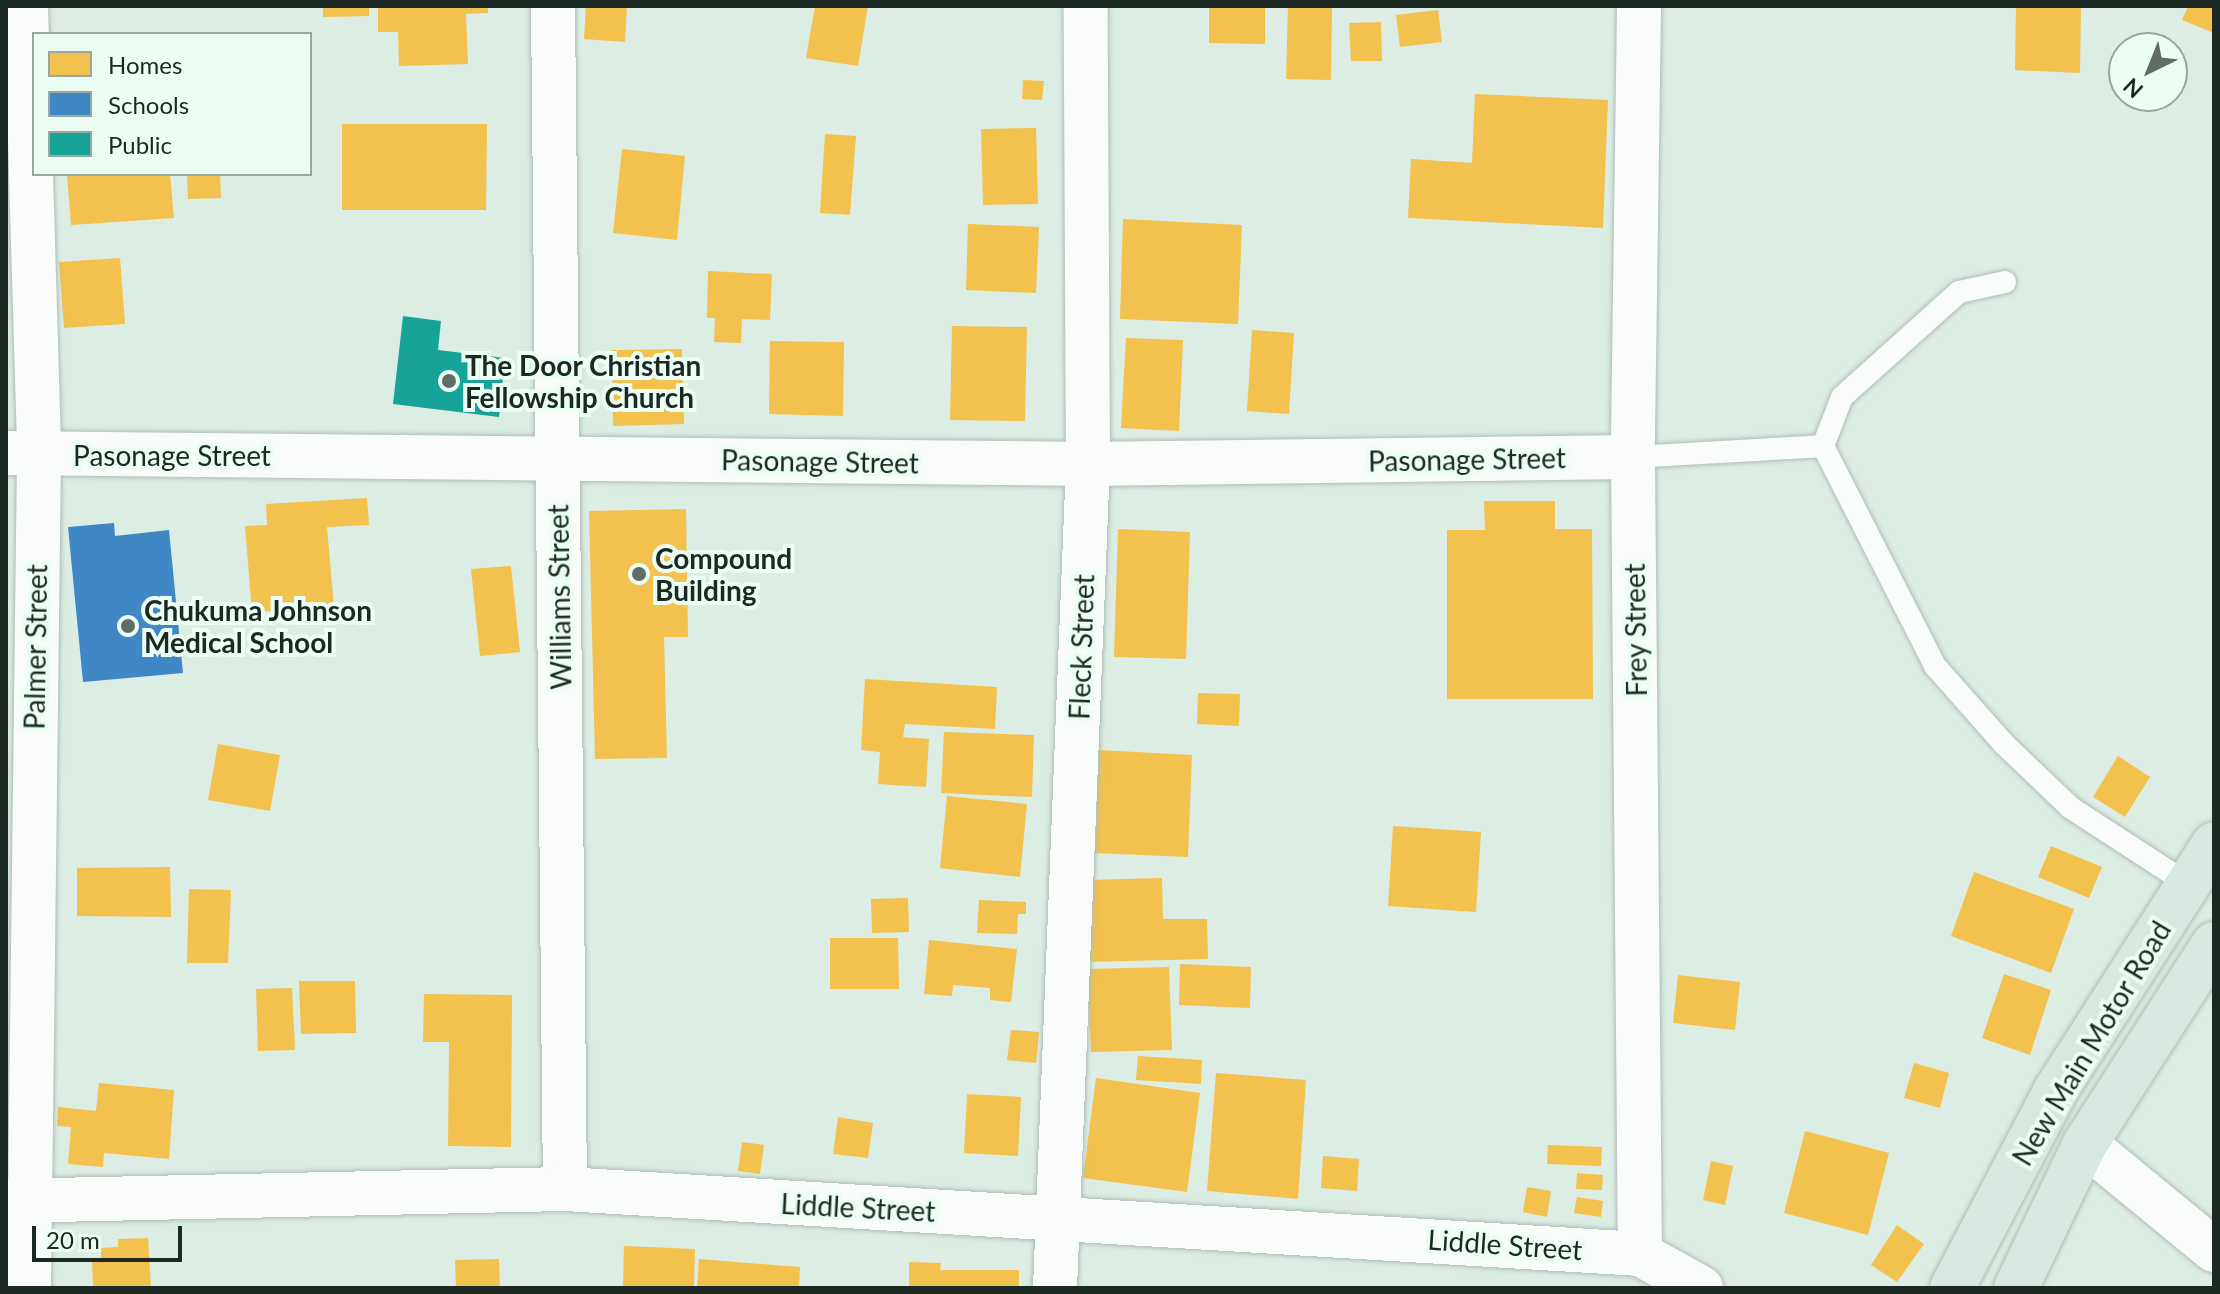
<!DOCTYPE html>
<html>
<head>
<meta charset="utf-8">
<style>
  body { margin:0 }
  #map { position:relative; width:2220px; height:1294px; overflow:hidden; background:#dcede4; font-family:Lato,sans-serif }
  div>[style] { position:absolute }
  .homes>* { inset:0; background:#f2c14e }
  .schools>* { inset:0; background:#3f88c5 }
  .public>* { inset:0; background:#17a398 }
  .roads { filter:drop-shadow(0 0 2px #afbdb5) drop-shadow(0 0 2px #afbdb5) }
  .service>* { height:22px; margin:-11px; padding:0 11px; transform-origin:11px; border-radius:11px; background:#fafcfb }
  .minor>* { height:44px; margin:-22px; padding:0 22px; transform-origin:22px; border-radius:22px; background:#fafcfb }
  .trunk>* { height:44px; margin:-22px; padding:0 22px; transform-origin:22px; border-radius:22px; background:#d6e9e1 }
  .dots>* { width:22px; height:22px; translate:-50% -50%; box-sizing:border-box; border:4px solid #ebfef3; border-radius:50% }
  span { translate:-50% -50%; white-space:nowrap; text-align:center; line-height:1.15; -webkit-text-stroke:8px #ebfef3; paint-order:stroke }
  .poi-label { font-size:28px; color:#1c2822; font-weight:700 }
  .left { translate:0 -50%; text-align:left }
  .street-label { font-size:28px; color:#1c2822 }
  .frame { position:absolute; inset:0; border:8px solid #1c2822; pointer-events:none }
  .legend { position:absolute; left:32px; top:32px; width:280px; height:144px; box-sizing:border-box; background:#ebfef3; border:2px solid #98a89f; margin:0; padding:10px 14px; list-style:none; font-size:24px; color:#1c2822 }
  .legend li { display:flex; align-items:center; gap:16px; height:40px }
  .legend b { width:40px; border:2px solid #98a89f }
  .north { position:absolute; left:2108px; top:32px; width:80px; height:80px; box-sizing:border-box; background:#ebfef3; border:2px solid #98a89f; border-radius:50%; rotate:223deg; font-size:22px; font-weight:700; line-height:32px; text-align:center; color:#1c2822 }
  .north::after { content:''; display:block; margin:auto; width:28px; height:36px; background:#5f6d66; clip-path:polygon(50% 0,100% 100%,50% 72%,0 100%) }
  .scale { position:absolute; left:32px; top:1226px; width:150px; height:36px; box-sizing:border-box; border:4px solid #1c2822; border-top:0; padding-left:10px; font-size:24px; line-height:28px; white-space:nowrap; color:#1c2822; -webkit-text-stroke:6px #ebfef3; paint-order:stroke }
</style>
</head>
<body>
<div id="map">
  <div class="homes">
    <i style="clip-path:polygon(323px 6px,369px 6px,369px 16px,323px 17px)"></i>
    <i style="clip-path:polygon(378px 6px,488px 6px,488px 13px,466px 14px,468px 64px,399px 66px,398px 32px,378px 32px)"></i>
    <i style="clip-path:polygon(586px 6px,627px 6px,625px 42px,584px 39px)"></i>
    <i style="clip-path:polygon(815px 6px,868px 6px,858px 66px,806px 58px)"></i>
    <i style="clip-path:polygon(1209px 6px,1265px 6px,1265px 44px,1209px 43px)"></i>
    <i style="clip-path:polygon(1288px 6px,1332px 6px,1331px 80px,1286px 79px)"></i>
    <i style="clip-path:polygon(2016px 6px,2081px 6px,2080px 73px,2015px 70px)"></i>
    <i style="clip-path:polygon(2188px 6px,2214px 6px,2214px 33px,2182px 20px)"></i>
    <i style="clip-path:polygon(1438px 10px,1442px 42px,1400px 47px,1396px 15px)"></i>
    <i style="clip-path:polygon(1381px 22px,1382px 61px,1351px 61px,1349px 23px)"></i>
    <i style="clip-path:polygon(1023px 80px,1044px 81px,1042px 100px,1022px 99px)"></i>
    <i style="clip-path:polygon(1475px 94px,1608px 100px,1603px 228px,1408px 218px,1411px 159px,1472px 163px)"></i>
    <i style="clip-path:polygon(342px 124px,487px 124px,486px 210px,342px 210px)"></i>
    <i style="clip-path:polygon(1036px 128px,1038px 204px,983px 205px,981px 129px)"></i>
    <i style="clip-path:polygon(825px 134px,856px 136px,850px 215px,820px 213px)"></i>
    <i style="clip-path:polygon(622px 149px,685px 156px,677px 240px,613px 233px)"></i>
    <i style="clip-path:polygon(67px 174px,170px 174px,174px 218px,71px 225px)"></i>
    <i style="clip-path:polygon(187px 174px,220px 174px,221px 198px,188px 199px)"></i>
    <i style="clip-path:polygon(1123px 219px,1242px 225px,1238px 324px,1120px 319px)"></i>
    <i style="clip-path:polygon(968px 224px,1039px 227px,1036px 293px,966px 290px)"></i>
    <i style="clip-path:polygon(120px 258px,125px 324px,64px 328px,59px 262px)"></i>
    <i style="clip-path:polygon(708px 271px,772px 274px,770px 320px,742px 319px,741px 343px,714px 342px,715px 318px,707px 318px)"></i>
    <i style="clip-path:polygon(952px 326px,1027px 327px,1025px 421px,950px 420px)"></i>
    <i style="clip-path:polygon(1252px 330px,1294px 333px,1289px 414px,1247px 411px)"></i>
    <i style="clip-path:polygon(1126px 338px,1183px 340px,1179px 431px,1121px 428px)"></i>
    <i style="clip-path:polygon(770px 341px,844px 342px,843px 416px,769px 414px)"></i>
    <i style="clip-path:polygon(682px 349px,684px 424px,613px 426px,612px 350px)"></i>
    <i style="clip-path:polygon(367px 498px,369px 525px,327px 527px,334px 607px,252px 612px,245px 526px,267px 525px,266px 504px)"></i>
    <i style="clip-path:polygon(1484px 501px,1555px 501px,1555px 529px,1592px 529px,1593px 699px,1447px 699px,1447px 530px,1485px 530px)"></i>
    <i style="clip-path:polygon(686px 509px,688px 637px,664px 637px,667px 758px,595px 759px,589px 511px)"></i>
    <i style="clip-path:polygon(1118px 529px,1190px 532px,1186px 659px,1114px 657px)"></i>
    <i style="clip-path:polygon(511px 566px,520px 652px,480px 656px,471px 569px)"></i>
    <i style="clip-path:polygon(865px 679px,997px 687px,995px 729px,905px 724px,903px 737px,929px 739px,926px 787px,878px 784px,880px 752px,861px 750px)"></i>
    <i style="clip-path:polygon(1198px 693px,1240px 694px,1239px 726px,1197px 724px)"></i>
    <i style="clip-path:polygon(944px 732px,1034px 735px,1032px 797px,941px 793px)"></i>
    <i style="clip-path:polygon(218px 744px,280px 755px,270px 811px,208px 800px)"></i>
    <i style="clip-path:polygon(1099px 750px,1192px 755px,1188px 857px,1095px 853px)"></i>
    <i style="clip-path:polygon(2118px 756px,2150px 777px,2125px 817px,2093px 797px)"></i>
    <i style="clip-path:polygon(947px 796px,1027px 804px,1020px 877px,940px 868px)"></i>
    <i style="clip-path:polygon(1393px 826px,1481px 832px,1476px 912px,1388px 906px)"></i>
    <i style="clip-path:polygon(2051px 846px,2102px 867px,2089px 898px,2038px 877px)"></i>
    <i style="clip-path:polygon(170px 867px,171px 917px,77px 916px,77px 868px)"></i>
    <i style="clip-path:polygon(1974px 872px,2074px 909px,2051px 973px,1951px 936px)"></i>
    <i style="clip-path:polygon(1162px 878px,1163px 919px,1207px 919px,1208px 959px,1088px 962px,1086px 880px)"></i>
    <i style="clip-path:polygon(189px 889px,231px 890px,228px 963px,187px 963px)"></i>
    <i style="clip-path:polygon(908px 898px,909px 932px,872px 933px,871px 899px)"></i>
    <i style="clip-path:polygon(979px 900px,1026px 902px,1026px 914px,1018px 914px,1017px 934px,977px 933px)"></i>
    <i style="clip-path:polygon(830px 938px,898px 938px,899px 989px,830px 989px)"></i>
    <i style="clip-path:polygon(929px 940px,1017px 949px,1011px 1002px,990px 1000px,990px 988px,953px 985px,952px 996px,924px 994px)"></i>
    <i style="clip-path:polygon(1180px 964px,1251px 967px,1250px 1008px,1179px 1005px)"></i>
    <i style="clip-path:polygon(1169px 967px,1172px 1050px,1091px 1052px,1087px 969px)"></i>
    <i style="clip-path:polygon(2004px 974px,2051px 990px,2030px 1055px,1982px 1038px)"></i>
    <i style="clip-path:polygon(1678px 975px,1740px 982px,1735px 1030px,1673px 1023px)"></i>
    <i style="clip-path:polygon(299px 981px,355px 981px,356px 1033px,301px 1034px)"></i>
    <i style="clip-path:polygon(292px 988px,295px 1050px,258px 1051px,256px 989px)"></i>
    <i style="clip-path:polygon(424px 994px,512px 995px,511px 1147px,448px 1146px,449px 1042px,423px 1042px)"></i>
    <i style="clip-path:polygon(1011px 1030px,1039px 1032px,1036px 1063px,1007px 1060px)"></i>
    <i style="clip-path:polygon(1138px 1056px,1202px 1060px,1201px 1084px,1136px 1080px)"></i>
    <i style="clip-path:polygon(1914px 1063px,1949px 1073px,1940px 1108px,1904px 1098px)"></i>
    <i style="clip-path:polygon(1216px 1073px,1306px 1080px,1298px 1199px,1207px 1191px)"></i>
    <i style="clip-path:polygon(1096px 1078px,1200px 1093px,1187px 1192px,1083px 1178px)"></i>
    <i style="clip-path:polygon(99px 1083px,174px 1090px,169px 1159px,104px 1153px,103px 1167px,68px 1164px,71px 1127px,57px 1126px,58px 1107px,96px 1111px)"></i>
    <i style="clip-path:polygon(967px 1094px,1021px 1097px,1018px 1156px,964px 1153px)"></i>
    <i style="clip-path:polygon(838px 1117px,873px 1123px,868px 1158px,833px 1154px)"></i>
    <i style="clip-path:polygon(1805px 1131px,1889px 1153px,1868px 1235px,1784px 1213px)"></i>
    <i style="clip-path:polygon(742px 1142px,764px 1145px,760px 1174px,738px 1171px)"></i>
    <i style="clip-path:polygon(1548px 1145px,1602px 1147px,1601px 1166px,1547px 1164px)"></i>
    <i style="clip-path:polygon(1323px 1156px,1359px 1159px,1357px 1191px,1321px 1188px)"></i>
    <i style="clip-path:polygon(1711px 1161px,1733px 1166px,1725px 1205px,1703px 1200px)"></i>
    <i style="clip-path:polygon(1577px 1173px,1603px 1175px,1602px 1190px,1576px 1189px)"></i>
    <i style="clip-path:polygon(1527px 1187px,1551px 1191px,1547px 1217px,1523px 1212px)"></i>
    <i style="clip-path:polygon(1577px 1197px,1603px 1201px,1601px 1217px,1574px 1213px)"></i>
    <i style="clip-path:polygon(1897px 1225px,1924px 1244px,1897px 1282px,1871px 1265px)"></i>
    <i style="clip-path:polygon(148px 1238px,151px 1288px,93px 1288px,92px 1259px,101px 1259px,101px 1248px,118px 1247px,118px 1239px)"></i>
    <i style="clip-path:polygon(624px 1246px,695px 1249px,694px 1288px,623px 1288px)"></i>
    <i style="clip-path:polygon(499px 1259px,500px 1288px,456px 1288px,455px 1260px)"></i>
    <i style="clip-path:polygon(699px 1259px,800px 1267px,799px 1288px,697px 1288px)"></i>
    <i style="clip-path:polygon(909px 1262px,941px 1263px,940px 1270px,1019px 1270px,1019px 1288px,909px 1288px)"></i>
  </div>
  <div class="schools">
    <i style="clip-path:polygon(114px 523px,115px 536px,169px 530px,183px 673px,83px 682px,68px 527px)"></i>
  </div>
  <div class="public">
    <i style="clip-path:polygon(403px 316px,441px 321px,438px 350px,505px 358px,499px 417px,393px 404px)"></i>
  </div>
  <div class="roads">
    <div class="service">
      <i style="left:2005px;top:282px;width:47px;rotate:167.7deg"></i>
      <i style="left:1959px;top:292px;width:157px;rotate:138.1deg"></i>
      <i style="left:1842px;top:397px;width:53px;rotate:111.2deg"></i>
      <i style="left:1823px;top:446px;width:247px;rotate:63deg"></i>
      <i style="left:1935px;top:666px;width:104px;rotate:48.5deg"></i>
      <i style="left:2004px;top:744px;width:93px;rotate:43.7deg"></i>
      <i style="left:2071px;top:808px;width:140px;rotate:33deg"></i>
      <i style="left:1633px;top:457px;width:190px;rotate:-3.3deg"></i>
    </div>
    <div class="minor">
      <i style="left:26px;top:6px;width:448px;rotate:88.3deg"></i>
      <i style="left:39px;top:454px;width:834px;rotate:90.69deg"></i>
      <i style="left:553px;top:6px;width:1183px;rotate:89.42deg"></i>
      <i style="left:1639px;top:6px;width:451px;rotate:90.8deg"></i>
      <i style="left:1633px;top:457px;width:797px;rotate:89.5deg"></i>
      <i style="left:6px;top:453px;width:1082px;rotate:0.58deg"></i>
      <i style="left:1088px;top:464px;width:545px;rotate:-0.74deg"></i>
      <i style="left:2085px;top:1144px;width:167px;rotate:39.4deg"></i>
      <i style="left:6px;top:1201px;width:559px;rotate:-1.23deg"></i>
      <i style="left:565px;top:1189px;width:1077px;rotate:3.46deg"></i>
      <i style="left:1640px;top:1254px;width:70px;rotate:29.1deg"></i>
      <i style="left:1055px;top:1288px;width:825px;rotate:-87.71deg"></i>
      <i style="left:1088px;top:464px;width:458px;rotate:-90.3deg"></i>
    </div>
    <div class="trunk">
      <i style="left:1952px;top:1288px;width:224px;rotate:-62.3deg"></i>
      <i style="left:2056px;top:1090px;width:292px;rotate:-57.3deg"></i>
      <i style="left:2016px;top:1288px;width:160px;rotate:-64.4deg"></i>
      <i style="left:2085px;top:1144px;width:238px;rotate:-57.2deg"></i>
    </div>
  </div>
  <div class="dots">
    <i style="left:449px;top:381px;background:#5f6d66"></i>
    <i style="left:639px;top:574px;background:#5f6d66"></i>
    <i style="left:128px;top:626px;background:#5f6d66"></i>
  </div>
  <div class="poi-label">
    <span class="left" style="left:465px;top:381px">The Door Christian<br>Fellowship Church</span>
    <span class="left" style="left:655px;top:574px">Compound<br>Building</span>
    <span class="left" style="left:144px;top:626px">Chukuma Johnson<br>Medical School</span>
  </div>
  <div class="street-label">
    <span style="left:172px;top:455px">Pasonage Street</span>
    <span style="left:1467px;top:459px;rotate:-1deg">Pasonage Street</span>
    <span style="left:820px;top:461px;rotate:1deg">Pasonage Street</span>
    <span style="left:559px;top:597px;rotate:-91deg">Williams Street</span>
    <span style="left:1635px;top:630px;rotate:-91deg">Frey Street</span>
    <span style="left:35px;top:647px;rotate:-89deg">Palmer Street</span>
    <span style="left:1081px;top:647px;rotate:-88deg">Fleck Street</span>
    <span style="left:2091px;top:1043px;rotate:-59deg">New Main Motor Road</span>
    <span style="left:858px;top:1207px;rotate:3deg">Liddle Street</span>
    <span style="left:1505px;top:1244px;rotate:4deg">Liddle Street</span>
  </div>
  <div class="frame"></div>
  <ul class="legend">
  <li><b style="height:22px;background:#f2c14e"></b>Homes</li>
  <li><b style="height:22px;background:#3f88c5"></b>Schools</li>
  <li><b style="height:22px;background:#17a398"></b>Public</li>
  </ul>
  <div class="north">N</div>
  <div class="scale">20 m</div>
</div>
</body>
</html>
